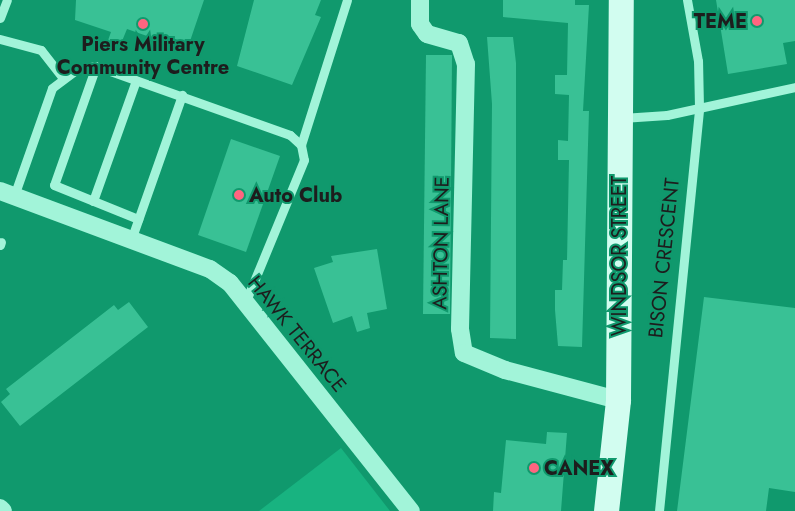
<!DOCTYPE html>
<html>
<head>
<meta charset="utf-8">
<style>
  body { margin:0 }
  #map { position:relative; width:795px; height:511px; overflow:hidden; background:#10996d; font-family:Jost,sans-serif }
  div>[style] { position:absolute }
  .green>* { inset:0; background:#18b380 }
  .building>* { inset:0; background:#39c195 }
  .lane>* { height:9px; margin:-4.5px; padding:0 4.5px; transform-origin:4.5px; border-radius:4.5px; background:#a2f4d9 }
  .street>* { height:18px; margin:-9px; padding:0 9px; transform-origin:9px; border-radius:9px; background:#a2f4d9 }
  .secondary>* { height:25px; margin:-12.5px; padding:0 12.5px; transform-origin:12.5px; border-radius:12.5px; background:#d2fdf0 }
  .dots>* { width:14px; height:14px; translate:-50% -50%; box-sizing:border-box; border:2px solid #10996d; border-radius:50% }
  span { translate:-50% -50%; white-space:nowrap; text-align:center; line-height:1.15; -webkit-text-stroke:4px #10996d; paint-order:stroke }
  .poi-label { font-size:20px; color:#1d1d1d; font-weight:700 }
  .right { translate:-100% -50%; text-align:right }
  .left { translate:0 -50%; text-align:left }
  .street-label { font-size:20px; color:#1d1d1d }
</style>
</head>
<body>
<div id="map">
  <div class="green">
    <i style="clip-path:polygon(341px 448px,390px 511px,259px 511px)"></i>
  </div>
  <div class="building">
    <i style="clip-path:polygon(76px 0,204px 0,187px 50px,127px 29px,120px 46px,106px 46px,111px 32px,75px 20px)"></i>
    <i style="clip-path:polygon(254px 0,321px 0,315px 15px,321px 17px,292px 85px,237px 66px)"></i>
    <i style="clip-path:polygon(503px 0,575px 0,575px 5px,589px 5px,583px 111px,589px 111px,582px 347px,558px 346px,555px 310px,555px 290px,562px 290px,563px 260px,567px 260px,569px 160px,558px 160px,558px 140px,568px 141px,569px 95px,555px 94px,555px 75px,567px 75px,568px 23px,503px 17px)"></i>
    <i style="clip-path:polygon(716px 0,795px 0,795px 41px,783px 43px,787px 64px,728px 74px)"></i>
    <i style="clip-path:polygon(487px 37px,513px 37px,516px 63px,516px 339px,490px 338px,492px 104px)"></i>
    <i style="clip-path:polygon(426px 55px,452px 55px,450px 314px,423px 314px)"></i>
    <i style="clip-path:polygon(231px 139px,280px 156px,246px 252px,198px 235px)"></i>
    <i style="clip-path:polygon(377px 249px,387px 309px,367px 313px,370px 328px,357px 332px,352px 316px,333px 323px,314px 268px,333px 262px,331px 256px)"></i>
    <i style="clip-path:polygon(704px 297px,795px 308px,795px 492px,769px 488px,766px 511px,677px 511px)"></i>
    <i style="clip-path:polygon(129px 302px,148px 327px,20px 426px,1px 402px,10px 394px,6px 389px,114px 305px,118px 310px)"></i>
    <i style="clip-path:polygon(547px 432px,567px 433px,561px 511px,493px 511px,494px 492px,501px 493px,506px 440px,546px 444px)"></i>
  </div>
  <div class="lane">
    <i style="left:0;top:18px;width:19px;rotate:-69deg"></i>
    <i style="left:0;top:39px;width:42px;rotate:15deg"></i>
    <i style="left:41px;top:50px;width:33px;rotate:52deg"></i>
    <i style="left:96px;top:66px;width:126px;rotate:109.4deg"></i>
    <i style="left:54px;top:185px;width:91px;rotate:22deg"></i>
    <i style="left:622px;top:118px;width:45px;rotate:-3.8deg"></i>
    <i style="left:667px;top:115px;width:131px;rotate:-12.3deg"></i>
    <i style="left:301px;top:145px;width:152px;rotate:-72.4deg"></i>
    <i style="left:14px;top:196px;width:114px;rotate:-70.6deg"></i>
    <i style="left:52px;top:88px;width:31px;rotate:-37deg"></i>
    <i style="left:77px;top:69px;width:19px;rotate:-9deg"></i>
    <i style="left:96px;top:66px;width:206px;rotate:19.6deg"></i>
    <i style="left:290px;top:135px;width:15px;rotate:42deg"></i>
    <i style="left:301px;top:145px;width:15px;rotate:79deg"></i>
    <i style="left:304px;top:160px;width:152px;rotate:112.4deg"></i>
    <i style="left:93px;top:201px;width:128px;rotate:-70.4deg"></i>
    <i style="left:131px;top:240px;width:154px;rotate:-70.6deg"></i>
    <i style="left:0;top:245px;width:3px;rotate:-72deg"></i>
    <i style="left:659px;top:511px;width:406px;rotate:-84.3deg"></i>
    <i style="left:699px;top:107px;width:46px;rotate:-91.2deg"></i>
    <i style="left:698px;top:61px;width:62px;rotate:-100.2deg"></i>
  </div>
  <div class="street">
    <i style="left:420px;top:0;width:24px;rotate:90deg"></i>
    <i style="left:420px;top:24px;width:12px;rotate:55deg"></i>
    <i style="left:427px;top:34px;width:33px;rotate:16deg"></i>
    <i style="left:459px;top:43px;width:22px;rotate:72deg"></i>
    <i style="left:466px;top:64px;width:265px;rotate:91.3deg"></i>
    <i style="left:460px;top:329px;width:24px;rotate:81deg"></i>
    <i style="left:464px;top:353px;width:44px;rotate:22.5deg"></i>
    <i style="left:505px;top:370px;width:117px;rotate:14.9deg"></i>
    <i style="left:0;top:191px;width:224px;rotate:20.4deg"></i>
    <i style="left:210px;top:269px;width:24px;rotate:35deg"></i>
    <i style="left:230px;top:283px;width:291px;rotate:51.6deg"></i>
    <i style="left:0;top:508px;width:4px;rotate:45deg"></i>
  </div>
  <div class="secondary">
    <i style="left:606px;top:511px;width:112px;rotate:-83.8deg"></i>
    <i style="left:618px;top:400px;width:400px;rotate:-89.6deg"></i>
  </div>
  <div class="dots">
    <i style="left:757px;top:21px;background:#ff6580"></i>
    <i style="left:143px;top:24px;background:#ff6580"></i>
    <i style="left:239px;top:195px;background:#ff6580"></i>
    <i style="left:534px;top:468px;background:#ff6580"></i>
  </div>
  <div class="poi-label">
    <span class="right" style="left:747px;top:21px">TEME</span>
    <span style="left:143px;top:56px">Piers Military<br>Community Centre</span>
    <span class="left" style="left:249px;top:195px">Auto Club</span>
    <span class="left" style="left:544px;top:468px">CANEX</span>
  </div>
  <div class="street-label">
    <span style="left:441px;top:243px;rotate:-89deg">ASHTON LANE</span>
    <span style="left:619px;top:256px;rotate:-90deg">WINDSOR STREET</span>
    <span style="left:664px;top:258px;rotate:-84deg">BISON CRESCENT</span>
    <span style="left:297px;top:334px;rotate:51deg">HAWK TERRACE</span>
  </div>
</div>
</body>
</html>
